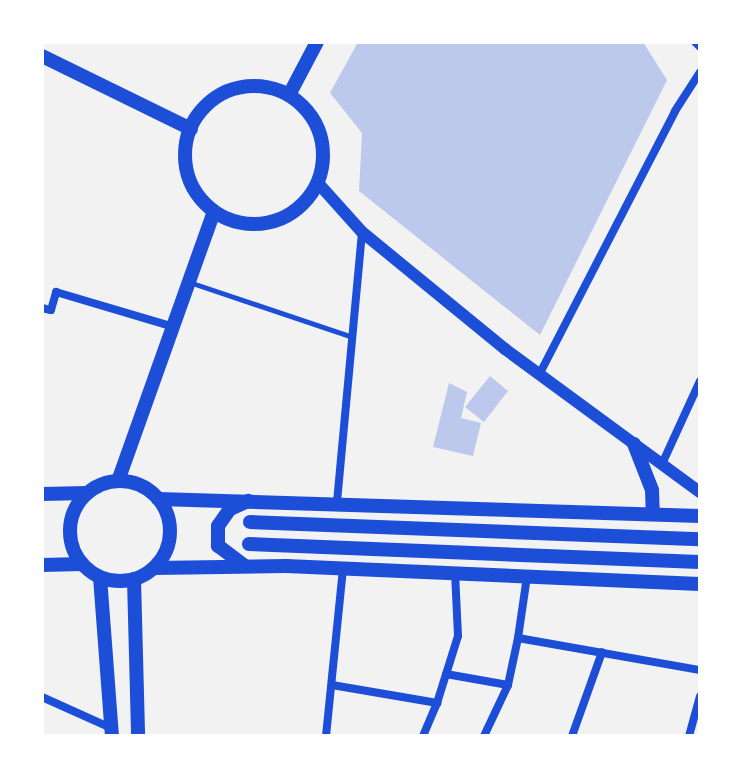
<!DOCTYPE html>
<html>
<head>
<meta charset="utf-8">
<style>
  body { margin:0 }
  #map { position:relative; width:742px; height:778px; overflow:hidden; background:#f2f2f2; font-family:"Source Sans 3",sans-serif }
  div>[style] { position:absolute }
  .building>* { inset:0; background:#bdc9ec }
  .service>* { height:5px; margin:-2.5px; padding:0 2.5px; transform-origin:2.5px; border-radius:2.5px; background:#1d4ed8 }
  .minor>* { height:8px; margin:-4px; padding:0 4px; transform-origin:4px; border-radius:4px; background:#1d4ed8 }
  .tertiary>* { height:12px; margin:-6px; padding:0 6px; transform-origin:6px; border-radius:6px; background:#1d4ed8 }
  .secondary>* { height:14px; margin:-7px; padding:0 7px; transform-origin:7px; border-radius:7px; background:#1d4ed8 }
  .secondary>.ring { margin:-7px; padding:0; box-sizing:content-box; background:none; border:14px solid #1d4ed8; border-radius:50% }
  .primary>* { height:14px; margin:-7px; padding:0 7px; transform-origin:7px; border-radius:7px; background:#1d4ed8 }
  span { translate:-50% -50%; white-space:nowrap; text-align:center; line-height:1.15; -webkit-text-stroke:8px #fff; paint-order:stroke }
  .frame { position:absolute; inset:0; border:44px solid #fff; pointer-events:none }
</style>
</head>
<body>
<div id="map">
  <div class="building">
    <i style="clip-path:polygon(358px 42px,643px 42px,667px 80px,540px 335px,359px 191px,362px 133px,330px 93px)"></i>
    <i style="clip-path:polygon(490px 376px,508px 391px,484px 422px,465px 407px)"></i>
    <i style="clip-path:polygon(449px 383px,467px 392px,461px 418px,481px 423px,473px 456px,433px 447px)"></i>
  </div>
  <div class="service">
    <i style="left:192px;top:283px;width:169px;rotate:18.6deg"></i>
  </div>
  <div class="minor">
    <i style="left:695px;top:42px;width:7px;rotate:45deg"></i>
    <i style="left:42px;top:308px;width:9px;rotate:13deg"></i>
    <i style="left:51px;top:310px;width:19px;rotate:-74deg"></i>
    <i style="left:56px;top:292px;width:120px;rotate:16.5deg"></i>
    <i style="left:539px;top:375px;width:297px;rotate:-62.7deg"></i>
    <i style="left:675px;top:111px;width:46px;rotate:-57.3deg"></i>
    <i style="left:662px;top:464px;width:91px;rotate:-65.4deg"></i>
    <i style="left:337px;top:502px;width:271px;rotate:-84.7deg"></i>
    <i style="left:518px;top:638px;width:63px;rotate:-81.7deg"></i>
    <i style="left:446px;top:674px;width:63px;rotate:10.1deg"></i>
    <i style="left:332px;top:685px;width:107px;rotate:9.7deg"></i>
    <i style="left:437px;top:703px;width:70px;rotate:-72.6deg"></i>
    <i style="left:458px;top:636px;width:63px;rotate:-92.7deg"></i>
    <i style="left:42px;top:697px;width:76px;rotate:24.2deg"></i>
    <i style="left:326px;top:736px;width:168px;rotate:-84.2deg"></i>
    <i style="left:423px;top:736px;width:36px;rotate:-67deg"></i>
    <i style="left:484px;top:736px;width:56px;rotate:-64.8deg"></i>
    <i style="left:508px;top:685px;width:48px;rotate:-78deg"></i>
    <i style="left:518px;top:638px;width:185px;rotate:10deg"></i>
    <i style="left:572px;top:736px;width:89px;rotate:-70.3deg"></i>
    <i style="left:689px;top:736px;width:41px;rotate:-74.6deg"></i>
  </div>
  <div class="tertiary">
    <i style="left:318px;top:183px;width:66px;rotate:48.1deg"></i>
    <i style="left:362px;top:232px;width:185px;rotate:39.3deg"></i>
    <i style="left:505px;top:349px;width:242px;rotate:36.3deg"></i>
  </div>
  <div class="secondary">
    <i style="left:42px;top:56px;width:166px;rotate:26.1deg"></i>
    <i class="ring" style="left:185px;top:86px;width:124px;height:124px"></i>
    <i style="left:289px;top:95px;width:60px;rotate:-62.2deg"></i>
    <i style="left:634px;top:444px;width:49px;rotate:68.6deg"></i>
    <i style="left:652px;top:490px;width:24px;rotate:88deg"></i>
    <i style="left:118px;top:481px;width:286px;rotate:-70.4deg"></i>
    <i class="ring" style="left:70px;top:481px;width:86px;height:86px"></i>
    <i style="left:42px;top:494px;width:45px;rotate:-1.3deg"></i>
    <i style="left:158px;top:499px;width:542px;rotate:1.8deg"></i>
    <i style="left:42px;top:565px;width:40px;rotate:-1.4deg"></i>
    <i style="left:245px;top:566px;width:34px;rotate:-143deg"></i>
    <i style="left:218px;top:546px;width:20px;rotate:-90deg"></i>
    <i style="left:218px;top:526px;width:21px;rotate:-55deg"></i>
    <i style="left:230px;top:509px;width:20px;rotate:-24deg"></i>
    <i style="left:154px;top:568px;width:132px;rotate:-0.9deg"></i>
    <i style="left:286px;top:566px;width:414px;rotate:2.5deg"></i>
    <i style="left:100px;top:577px;width:159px;rotate:85.7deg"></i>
    <i style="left:134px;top:579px;width:157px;rotate:88.5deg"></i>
  </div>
  <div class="primary">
    <i style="left:250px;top:522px;width:450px;rotate:2.2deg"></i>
    <i style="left:249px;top:544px;width:451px;rotate:2.3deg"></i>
  </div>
  <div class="frame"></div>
</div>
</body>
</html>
